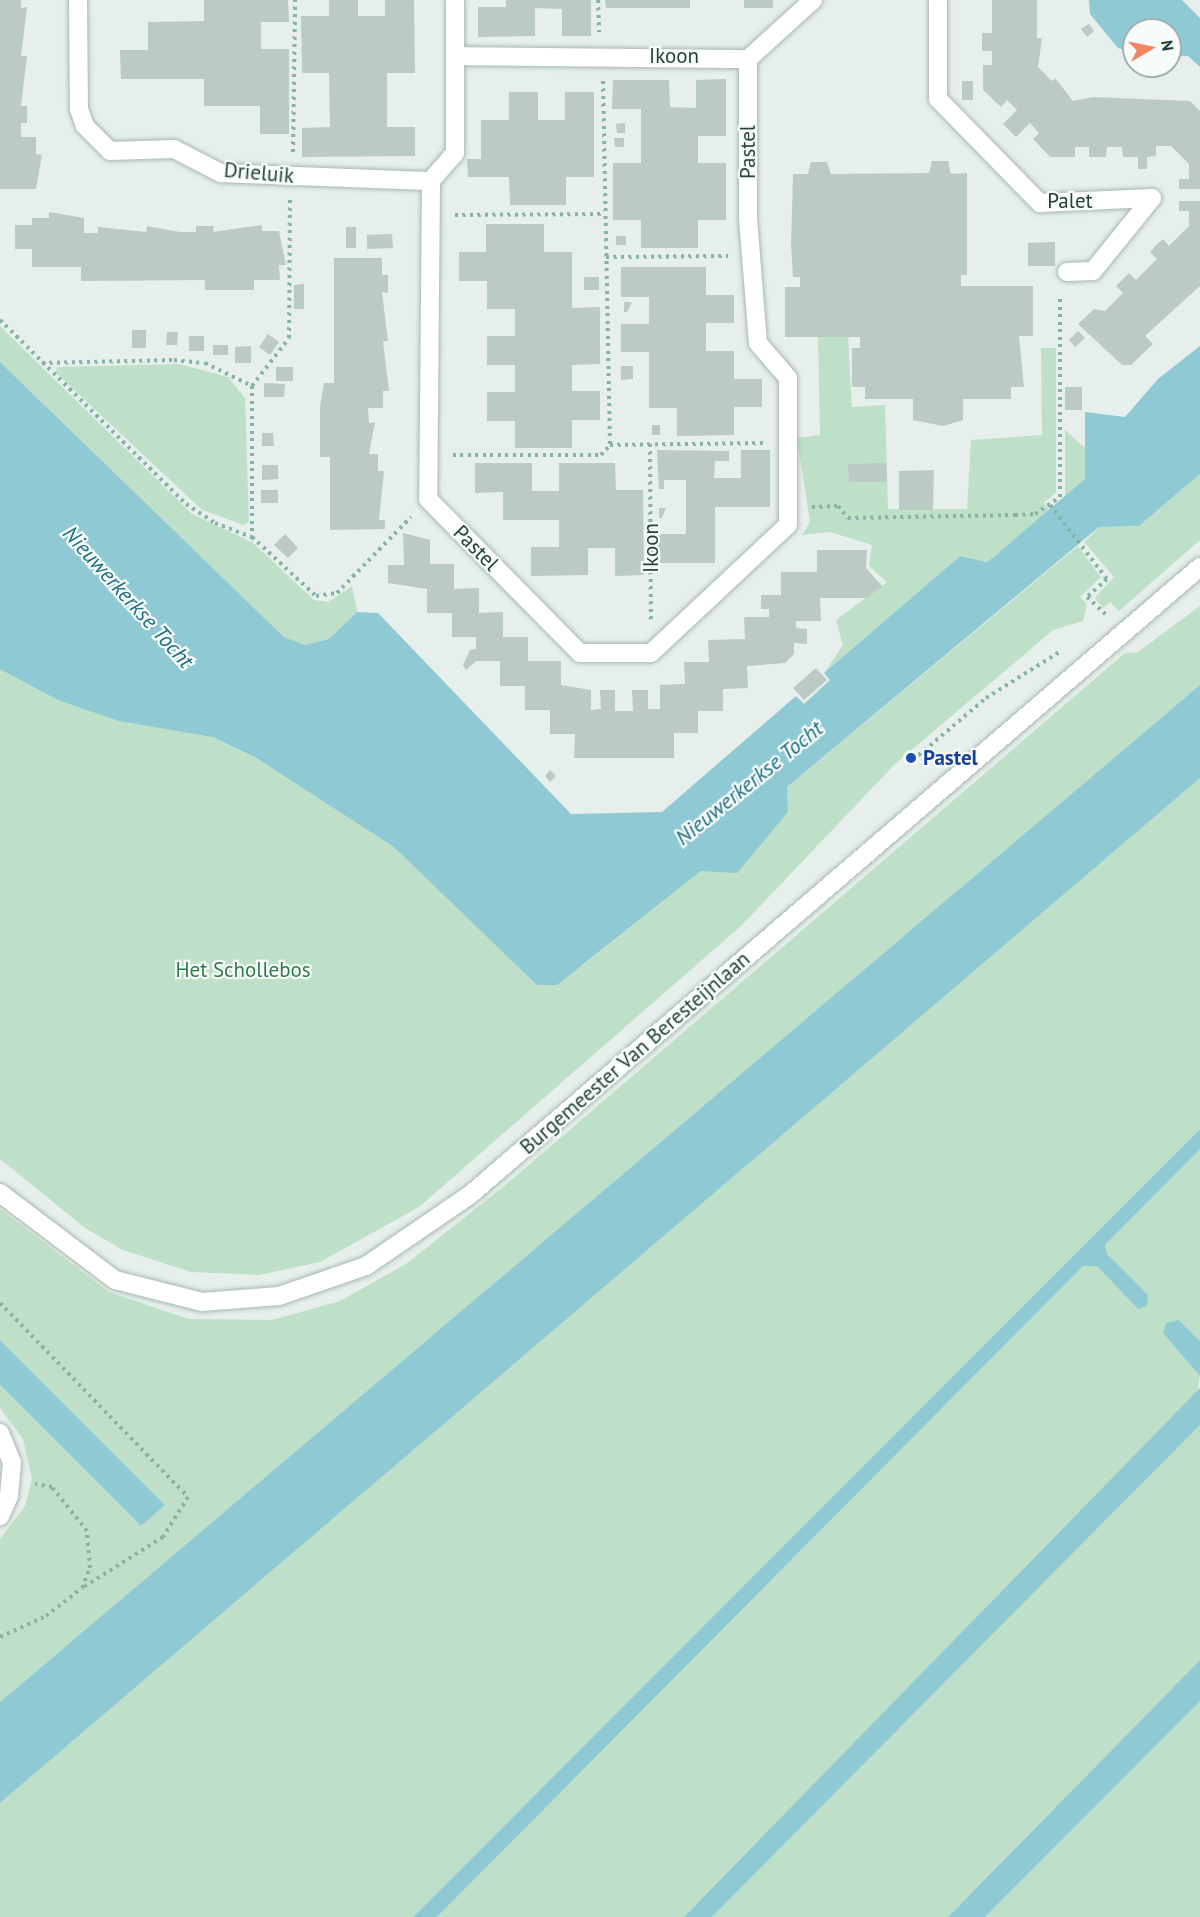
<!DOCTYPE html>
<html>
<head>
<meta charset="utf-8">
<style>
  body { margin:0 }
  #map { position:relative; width:1200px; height:1917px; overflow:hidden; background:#e6efeb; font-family:"PT Sans",sans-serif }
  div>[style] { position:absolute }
  .green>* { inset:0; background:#bfe0c8 }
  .water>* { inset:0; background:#8ec9d4 }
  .canal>* { height:33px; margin:-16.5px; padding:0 16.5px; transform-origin:16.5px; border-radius:16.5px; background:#8ec9d4 }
  .building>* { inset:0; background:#bbcac4 }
  .path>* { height:4px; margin-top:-2px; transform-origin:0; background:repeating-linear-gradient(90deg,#86b3a5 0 3px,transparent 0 7.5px) }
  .roads { filter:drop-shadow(0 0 2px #a8b8b2) drop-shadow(0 0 2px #a8b8b2) }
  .street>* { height:18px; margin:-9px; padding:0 9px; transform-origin:9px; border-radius:9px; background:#fff }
  .secondary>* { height:18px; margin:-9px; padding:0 9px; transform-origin:9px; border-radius:9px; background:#fff }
  .dots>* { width:16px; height:16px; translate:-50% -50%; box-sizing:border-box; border:3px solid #f7fbf9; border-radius:50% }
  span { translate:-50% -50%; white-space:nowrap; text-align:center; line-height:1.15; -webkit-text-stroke:4.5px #f7fbf9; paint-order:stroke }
  .street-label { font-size:21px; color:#24423a }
  .transit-label { font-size:21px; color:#164399; font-weight:700 }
  .left { translate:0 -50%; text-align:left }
  .park-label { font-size:21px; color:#2d7a4b }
  .water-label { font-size:22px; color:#1c6f80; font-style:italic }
  .north { position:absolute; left:1122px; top:18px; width:60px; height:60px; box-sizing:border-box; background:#f7fbf9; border:2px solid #a3b1ad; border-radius:50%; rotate:81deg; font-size:16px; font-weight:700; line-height:24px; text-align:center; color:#24423a }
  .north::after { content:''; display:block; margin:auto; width:21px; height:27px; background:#f4845f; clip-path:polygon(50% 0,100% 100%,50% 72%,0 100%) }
</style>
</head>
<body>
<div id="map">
  <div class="green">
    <i style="clip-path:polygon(0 326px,192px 514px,252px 542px,314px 600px,328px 602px,352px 586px,357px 612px,329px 639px,305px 645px,284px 637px,0 362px)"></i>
    <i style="clip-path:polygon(848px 334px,852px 407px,885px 405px,888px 509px,967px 509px,971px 440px,1042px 435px,1041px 348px,1056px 348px,1056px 493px,1044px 502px,1058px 523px,987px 562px,960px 556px,824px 673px,843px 645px,836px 620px,887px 582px,869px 566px,872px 545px,830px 532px,802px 535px,810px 522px,797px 438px,820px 435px,818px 335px)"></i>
    <i style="clip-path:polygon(179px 364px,228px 377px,245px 398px,249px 522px,244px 525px,202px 510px,55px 372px,57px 367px)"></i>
    <i style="clip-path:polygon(0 372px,582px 966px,701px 871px,788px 812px,787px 787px,1078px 546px,1101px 577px,1080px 597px,1087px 604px,1083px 621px,1053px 630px,895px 764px,741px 926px,419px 1207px,320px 1262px,259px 1275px,191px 1272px,123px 1250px,85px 1228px,0 1159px)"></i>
    <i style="clip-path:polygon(1065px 430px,1085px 448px,1085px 483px,1065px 517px)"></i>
    <i style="clip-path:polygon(1200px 474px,1200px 540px,1119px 611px,1110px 602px,1103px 608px,1095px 598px,1114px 577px,1084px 542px,1099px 527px,1139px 526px)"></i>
    <i style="clip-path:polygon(1200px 606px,1200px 685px,0 1702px,0 1539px,25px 1506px,32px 1479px,23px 1439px,0 1408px,0 1385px,141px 1526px,165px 1505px,0 1340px,0 1209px,109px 1292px,189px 1319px,272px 1320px,340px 1301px,406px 1264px,509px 1182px,1125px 653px,1138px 652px)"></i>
    <i style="clip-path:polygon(1200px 778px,1200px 1129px,413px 1917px,0 1917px,0 1803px)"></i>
    <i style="clip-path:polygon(1200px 1149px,1200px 1341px,1179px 1320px,1163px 1332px,1200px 1376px,1197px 1396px,684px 1917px,437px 1917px,1083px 1266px,1097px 1266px,1138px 1309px,1148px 1295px,1107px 1254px,1105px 1245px)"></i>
    <i style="clip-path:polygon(1200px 1425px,1200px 1660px,948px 1917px,712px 1917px)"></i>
    <i style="clip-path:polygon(1200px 1701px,1200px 1917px,985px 1917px)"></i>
  </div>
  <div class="water">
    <i style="clip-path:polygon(1089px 0,1182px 0,1200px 18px,1200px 67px,1188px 56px,1170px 55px,1170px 30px,1134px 30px,1134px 53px,1118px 48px,1090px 14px)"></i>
    <i style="clip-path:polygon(1200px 346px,1200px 474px,1139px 526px,1099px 527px,787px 787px,788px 812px,737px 873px,701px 871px,557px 985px,537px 985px,394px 847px,255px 757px,213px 737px,119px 721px,58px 700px,0 669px,0 362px,284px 637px,305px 645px,329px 639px,357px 612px,378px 613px,571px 814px,662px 812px,796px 696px,804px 704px,830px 680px,824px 673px,960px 556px,987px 562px,1022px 537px,1046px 533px,1058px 523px,1072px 511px,1085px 483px,1085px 412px,1125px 417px,1158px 379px)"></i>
    <i style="clip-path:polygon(1200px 685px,1200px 778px,0 1803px,0 1702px)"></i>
    <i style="clip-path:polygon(1200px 1129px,1200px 1149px,1105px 1245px,1107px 1254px,1148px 1295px,1147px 1306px,1138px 1309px,1097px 1266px,1083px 1266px,437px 1917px,413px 1917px)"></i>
    <i style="clip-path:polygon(1179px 1320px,1200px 1341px,1200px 1376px,1163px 1333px,1166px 1323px)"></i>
    <i style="clip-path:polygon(0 1340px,165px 1505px,141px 1526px,0 1385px)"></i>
    <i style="clip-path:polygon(1200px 1388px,1200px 1425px,712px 1917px,684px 1917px)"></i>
    <i style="clip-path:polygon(1200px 1660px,1200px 1701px,985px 1917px,948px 1917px)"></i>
  </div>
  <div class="canal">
    <i style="left:1012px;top:562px;width:125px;rotate:-40.5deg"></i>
  </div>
  <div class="building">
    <i style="clip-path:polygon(0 0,21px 0,21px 8px,27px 7px,21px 56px,27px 56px,21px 106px,27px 106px,27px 123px,21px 123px,21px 137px,36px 137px,36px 154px,42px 155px,36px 189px,0 189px)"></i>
    <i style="clip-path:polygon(204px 0,288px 0,289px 22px,261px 22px,261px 49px,289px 49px,289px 134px,260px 134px,260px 106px,204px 106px,204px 79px,121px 79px,120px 50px,148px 50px,148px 22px,204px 21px)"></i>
    <i style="clip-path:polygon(329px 0,358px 0,358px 16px,385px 16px,385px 0,414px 0,415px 73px,387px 73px,387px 127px,415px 127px,415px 156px,302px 157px,302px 128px,330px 127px,329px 73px,302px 73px,301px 16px,329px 16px)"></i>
    <i style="clip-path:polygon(506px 0,591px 0,591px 36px,562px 36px,562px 9px,535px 8px,535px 36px,478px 37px,478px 7px,506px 7px)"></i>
    <i style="clip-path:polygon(605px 0,690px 0,690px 8px,606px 8px)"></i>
    <i style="clip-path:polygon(744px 0,773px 0,773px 8px,744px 8px)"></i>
    <i style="clip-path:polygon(992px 0,1037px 0,1037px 38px,1042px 38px,1038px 67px,1052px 81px,1055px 78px,1073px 101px,1093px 97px,1190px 101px,1200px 111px,1200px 189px,1179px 189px,1179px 179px,1189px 179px,1189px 164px,1171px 146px,1156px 146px,1156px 156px,1147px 157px,1147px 169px,1138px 169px,1138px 157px,1123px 157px,1122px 147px,1107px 147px,1106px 157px,1089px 157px,1089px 147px,1075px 147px,1075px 157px,1050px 157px,1033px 139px,1039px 133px,1030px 123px,1016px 137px,1003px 124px,1017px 110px,1007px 100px,1001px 107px,983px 90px,983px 65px,992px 65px,992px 51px,982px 51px,982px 33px,992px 33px)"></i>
    <i style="clip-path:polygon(1089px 24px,1094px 31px,1087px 37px,1081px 29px)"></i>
    <i style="clip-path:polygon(726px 79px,726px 136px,698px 136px,698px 163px,726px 163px,726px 220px,698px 220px,698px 248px,641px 248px,641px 220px,613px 220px,613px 163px,641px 163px,641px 109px,612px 109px,613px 80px,669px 80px,670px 107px,696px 108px,696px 80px)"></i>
    <i style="clip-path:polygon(962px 81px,973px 81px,973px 100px,962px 100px)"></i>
    <i style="clip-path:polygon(509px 92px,538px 92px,538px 120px,565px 120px,565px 92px,594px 92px,594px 177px,566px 177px,566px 205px,510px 205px,509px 177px,468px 177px,467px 159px,481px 159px,481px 120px,509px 120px)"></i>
    <i style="clip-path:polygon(625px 123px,625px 133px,617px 133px,616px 124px)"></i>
    <i style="clip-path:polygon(614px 138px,624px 138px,624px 147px,615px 147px)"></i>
    <i style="clip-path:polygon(932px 161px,948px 161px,951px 174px,967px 173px,967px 275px,961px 275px,961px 286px,1033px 286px,1033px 336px,1019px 336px,1024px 387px,1011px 387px,1011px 399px,963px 399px,963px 420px,943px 426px,913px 420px,913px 399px,865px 399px,865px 387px,852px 387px,852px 348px,860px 348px,860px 337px,785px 337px,785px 287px,800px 287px,800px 277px,793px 277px,791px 244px,793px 174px,808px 174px,811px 162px,827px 162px,831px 174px,929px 173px)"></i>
    <i style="clip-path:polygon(1179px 201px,1200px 201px,1200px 286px,1145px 336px,1153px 344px,1131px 365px,1122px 365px,1078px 324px,1094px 309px,1105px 311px,1123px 293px,1116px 286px,1129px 273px,1136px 280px,1157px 259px,1150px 252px,1156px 245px,1163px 239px,1169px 246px,1189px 226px,1189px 211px,1179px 211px)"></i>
    <i style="clip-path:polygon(49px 212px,84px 218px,84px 233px,98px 233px,98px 227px,146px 232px,147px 226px,180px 232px,196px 232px,196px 226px,214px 226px,213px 232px,262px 225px,262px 231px,279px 231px,286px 265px,279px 265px,280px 280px,254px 280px,254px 290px,205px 290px,205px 280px,81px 281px,81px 267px,32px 267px,32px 249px,15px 249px,15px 225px,32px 225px,32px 218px,49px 218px)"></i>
    <i style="clip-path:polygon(486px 224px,544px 224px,544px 252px,572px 252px,572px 308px,600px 307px,600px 364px,572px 365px,572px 391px,600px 391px,600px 420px,572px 420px,572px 448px,515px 448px,515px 421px,487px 421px,487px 392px,515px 392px,515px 365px,487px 365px,487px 336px,515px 336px,515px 309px,487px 309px,487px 281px,459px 281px,459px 252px,486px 252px)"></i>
    <i style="clip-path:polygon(346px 227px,356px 227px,356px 248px,346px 248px)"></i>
    <i style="clip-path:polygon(392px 234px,393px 248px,367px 249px,367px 235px)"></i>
    <i style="clip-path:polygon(616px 236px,626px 236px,626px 245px,616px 245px)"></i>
    <i style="clip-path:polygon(1055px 242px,1055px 266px,1028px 266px,1028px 243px)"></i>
    <i style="clip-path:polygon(334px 258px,382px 258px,382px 275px,388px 275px,388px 293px,382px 292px,388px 341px,383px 341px,389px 391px,383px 391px,383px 408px,368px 408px,369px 423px,375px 422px,369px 454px,378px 454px,378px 471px,384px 471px,379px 520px,385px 520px,385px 529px,330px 530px,330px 457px,320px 457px,320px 406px,324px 383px,334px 383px)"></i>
    <i style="clip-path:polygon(621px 267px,706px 267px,706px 295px,734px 295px,734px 323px,706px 323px,706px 351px,734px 351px,734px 379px,762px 379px,762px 407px,734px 407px,734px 435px,677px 436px,677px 408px,649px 408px,649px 352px,621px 352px,621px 324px,649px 324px,649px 297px,621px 297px)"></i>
    <i style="clip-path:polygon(584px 277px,599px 277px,599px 290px,584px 290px)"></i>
    <i style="clip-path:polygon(304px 284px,304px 309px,294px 309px,294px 285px)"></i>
    <i style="clip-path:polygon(624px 302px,632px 302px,627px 312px,624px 312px)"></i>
    <i style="clip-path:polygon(132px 330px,146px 330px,146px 348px,132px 348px)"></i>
    <i style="clip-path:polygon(1078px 331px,1085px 338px,1075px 347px,1069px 340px)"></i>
    <i style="clip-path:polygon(167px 332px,178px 332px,177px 345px,166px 345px)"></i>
    <i style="clip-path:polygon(268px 334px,279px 342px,270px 355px,259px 347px)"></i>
    <i style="clip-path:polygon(189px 336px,204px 336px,204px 351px,189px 351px)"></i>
    <i style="clip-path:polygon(213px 345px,228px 345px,228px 355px,213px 355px)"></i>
    <i style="clip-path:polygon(251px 346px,251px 363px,235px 363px,235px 347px)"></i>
    <i style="clip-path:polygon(621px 366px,633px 366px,633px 379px,621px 380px)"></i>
    <i style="clip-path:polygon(276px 367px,293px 367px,293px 381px,276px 381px)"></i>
    <i style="clip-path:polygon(264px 383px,285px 384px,284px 397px,264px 397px)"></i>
    <i style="clip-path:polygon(1065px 387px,1082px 387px,1082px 410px,1065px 410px)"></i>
    <i style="clip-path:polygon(652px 425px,660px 425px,660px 435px,652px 435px)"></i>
    <i style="clip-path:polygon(262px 433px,273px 433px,274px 446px,262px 446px)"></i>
    <i style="clip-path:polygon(657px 450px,729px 451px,729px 461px,715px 461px,714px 478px,741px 478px,741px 450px,770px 450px,770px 507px,715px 507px,715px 563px,658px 563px,658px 534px,686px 534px,686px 480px,664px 480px,664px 489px,659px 489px)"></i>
    <i style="clip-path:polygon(475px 463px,532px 463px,532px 491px,559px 491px,559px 463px,615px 463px,616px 490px,643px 490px,644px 575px,615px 576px,615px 548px,588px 548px,588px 575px,531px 576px,531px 547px,559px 547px,559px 520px,503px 520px,503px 492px,475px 493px)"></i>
    <i style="clip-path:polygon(886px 463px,887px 482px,849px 482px,848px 464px)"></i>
    <i style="clip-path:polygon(262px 465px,278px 465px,278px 479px,262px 480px)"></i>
    <i style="clip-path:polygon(934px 470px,933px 510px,899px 510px,899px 471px)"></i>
    <i style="clip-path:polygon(261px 490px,278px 490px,278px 503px,261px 503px)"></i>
    <i style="clip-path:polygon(659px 508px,666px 508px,662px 518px,659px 518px)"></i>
    <i style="clip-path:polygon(403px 533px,430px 540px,430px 564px,454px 564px,454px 589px,479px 588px,479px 613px,503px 612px,503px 637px,528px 637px,528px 661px,561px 661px,561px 685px,591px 690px,591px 710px,601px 709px,600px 690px,615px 690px,615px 711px,633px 711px,632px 690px,648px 690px,648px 709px,660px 709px,660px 685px,685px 684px,684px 662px,709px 662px,708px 640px,745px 639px,744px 617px,769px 617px,769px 609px,761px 609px,761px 595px,781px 595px,781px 572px,817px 572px,817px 550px,867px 550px,866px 568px,882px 586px,867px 598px,820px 598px,821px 621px,796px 621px,796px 628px,807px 629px,807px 644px,794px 643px,794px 654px,785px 663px,747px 666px,748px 688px,723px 689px,723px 711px,698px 711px,698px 733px,674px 733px,674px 758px,574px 758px,575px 734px,550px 734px,550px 710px,525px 710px,525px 686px,500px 686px,500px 661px,476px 661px,466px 670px,463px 665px,470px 650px,476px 649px,476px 637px,452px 637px,452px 613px,427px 613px,427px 589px,388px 583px,388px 565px,404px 565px)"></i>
    <i style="clip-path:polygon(285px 534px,298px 548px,288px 558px,274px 545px)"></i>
    <i style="clip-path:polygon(816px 668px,827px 680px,804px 700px,793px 688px)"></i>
    <i style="clip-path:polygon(550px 770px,556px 776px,550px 782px,545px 776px)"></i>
  </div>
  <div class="path">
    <i style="left:598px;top:0;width:32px;rotate:88deg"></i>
    <i style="left:603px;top:81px;width:364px;rotate:88.9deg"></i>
    <i style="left:293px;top:152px;width:152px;rotate:-89.2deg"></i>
    <i style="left:455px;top:215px;width:149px;rotate:-0.4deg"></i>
    <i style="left:606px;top:257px;width:122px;rotate:-0.5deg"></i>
    <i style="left:0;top:320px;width:262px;rotate:44.7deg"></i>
    <i style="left:186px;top:504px;width:35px;rotate:33deg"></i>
    <i style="left:215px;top:523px;width:40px;rotate:21deg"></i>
    <i style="left:252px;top:537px;width:87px;rotate:42.7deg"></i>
    <i style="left:316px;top:596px;width:21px;rotate:-8deg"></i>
    <i style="left:337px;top:593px;width:106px;rotate:-45.8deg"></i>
    <i style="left:42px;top:363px;width:132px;rotate:-1.3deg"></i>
    <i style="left:174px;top:360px;width:31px;rotate:6deg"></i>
    <i style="left:205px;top:363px;width:52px;rotate:26.1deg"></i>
    <i style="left:252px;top:386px;width:61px;rotate:-52.4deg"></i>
    <i style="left:289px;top:338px;width:139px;rotate:-89.6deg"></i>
    <i style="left:252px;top:386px;width:151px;rotate:90deg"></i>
    <i style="left:650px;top:444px;width:176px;rotate:89.7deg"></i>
    <i style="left:453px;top:455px;width:148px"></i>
    <i style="left:601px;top:455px;width:13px;rotate:-48deg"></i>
    <i style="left:610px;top:445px;width:155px;rotate:-0.7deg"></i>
    <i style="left:1050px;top:505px;width:93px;rotate:52.4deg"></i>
    <i style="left:1107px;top:579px;width:27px;rotate:138deg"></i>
    <i style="left:1087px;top:597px;width:25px;rotate:43deg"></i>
    <i style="left:812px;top:507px;width:26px;rotate:-2deg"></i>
    <i style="left:838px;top:506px;width:16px;rotate:50deg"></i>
    <i style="left:848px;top:518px;width:167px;rotate:-1deg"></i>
    <i style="left:1015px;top:515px;width:20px;rotate:-3deg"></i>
    <i style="left:1035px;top:514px;width:30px;rotate:-34deg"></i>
    <i style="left:1060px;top:497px;width:201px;rotate:-90deg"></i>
    <i style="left:907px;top:765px;width:104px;rotate:-40.3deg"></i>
    <i style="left:986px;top:698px;width:89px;rotate:-32.1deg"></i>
    <i style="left:0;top:1303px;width:270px;rotate:45.9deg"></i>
    <i style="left:188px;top:1497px;width:47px;rotate:122deg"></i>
    <i style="left:163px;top:1537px;width:96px;rotate:147.8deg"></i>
    <i style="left:0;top:1637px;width:51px;rotate:-24.5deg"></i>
    <i style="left:46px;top:1616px;width:46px;rotate:-37.9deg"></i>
    <i style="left:82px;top:1588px;width:22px;rotate:-68deg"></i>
    <i style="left:90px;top:1568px;width:37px;rotate:-95deg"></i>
    <i style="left:87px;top:1531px;width:56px;rotate:-128.5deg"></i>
    <i style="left:52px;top:1487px;width:17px;rotate:-170deg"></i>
  </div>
  <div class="roads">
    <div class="street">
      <i style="left:78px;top:0;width:109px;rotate:89.5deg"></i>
      <i style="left:79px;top:109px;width:18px;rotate:71deg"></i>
      <i style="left:85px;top:126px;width:35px;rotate:45deg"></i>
      <i style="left:110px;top:151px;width:64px;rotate:-1.8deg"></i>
      <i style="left:174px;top:149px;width:53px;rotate:27.1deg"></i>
      <i style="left:221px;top:173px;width:210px;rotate:2.2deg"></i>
      <i style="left:455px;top:0;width:153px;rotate:90deg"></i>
      <i style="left:455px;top:153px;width:37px;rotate:131deg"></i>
      <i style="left:431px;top:181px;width:318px;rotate:90.5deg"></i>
      <i style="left:428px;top:499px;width:216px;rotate:45.4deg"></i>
      <i style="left:580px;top:653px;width:71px"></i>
      <i style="left:651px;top:653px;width:187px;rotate:-43.1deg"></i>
      <i style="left:788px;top:525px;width:147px;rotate:-90deg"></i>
      <i style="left:788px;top:378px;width:46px;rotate:-130.6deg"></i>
      <i style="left:758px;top:343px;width:125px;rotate:-94.6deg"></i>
      <i style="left:748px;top:218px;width:159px;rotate:-90deg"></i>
      <i style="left:748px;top:59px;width:88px;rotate:-42.2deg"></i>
      <i style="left:938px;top:0;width:99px;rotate:90deg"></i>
      <i style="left:938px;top:99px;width:146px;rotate:45.6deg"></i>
      <i style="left:1040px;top:203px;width:112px;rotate:-2.6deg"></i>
      <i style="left:1152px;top:198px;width:94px;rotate:128.9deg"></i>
      <i style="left:1093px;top:271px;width:26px;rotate:178deg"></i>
      <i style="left:455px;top:56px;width:293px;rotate:0.6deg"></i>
      <i style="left:0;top:1433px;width:31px;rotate:68deg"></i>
      <i style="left:12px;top:1462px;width:34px;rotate:95deg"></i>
      <i style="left:9px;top:1496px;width:22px;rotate:114deg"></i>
    </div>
    <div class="secondary">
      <i style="left:0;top:1193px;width:144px;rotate:37.1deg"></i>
      <i style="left:115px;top:1280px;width:90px;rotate:14.2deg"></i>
      <i style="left:202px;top:1302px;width:77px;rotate:-4.5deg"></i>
      <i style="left:279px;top:1296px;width:92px;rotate:-19deg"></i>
      <i style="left:366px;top:1266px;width:127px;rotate:-34.4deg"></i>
      <i style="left:471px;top:1194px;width:962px;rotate:-40.7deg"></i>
    </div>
  </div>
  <div class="dots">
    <i style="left:911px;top:758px;background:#1a4fb4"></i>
  </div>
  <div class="street-label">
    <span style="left:674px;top:56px">Ikoon</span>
    <span style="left:748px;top:152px;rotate:-90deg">Pastel</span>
    <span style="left:259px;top:173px;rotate:5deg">Drieluik</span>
    <span style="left:1070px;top:201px">Palet</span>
    <span style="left:476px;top:548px;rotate:45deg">Pastel</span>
    <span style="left:651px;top:548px;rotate:-90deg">Ikoon</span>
    <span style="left:635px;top:1053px;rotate:-41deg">Burgemeester Van Beresteijnlaan</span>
  </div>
  <div class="transit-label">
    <span class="left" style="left:923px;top:758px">Pastel</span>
  </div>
  <div class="park-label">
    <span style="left:243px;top:970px">Het Schollebos</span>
  </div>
  <div class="water-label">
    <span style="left:128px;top:597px;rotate:48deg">Nieuwerkerkse Tocht</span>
    <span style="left:749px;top:783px;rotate:-39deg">Nieuwerkerkse Tocht</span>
  </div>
  <div class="north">N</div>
</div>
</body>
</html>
